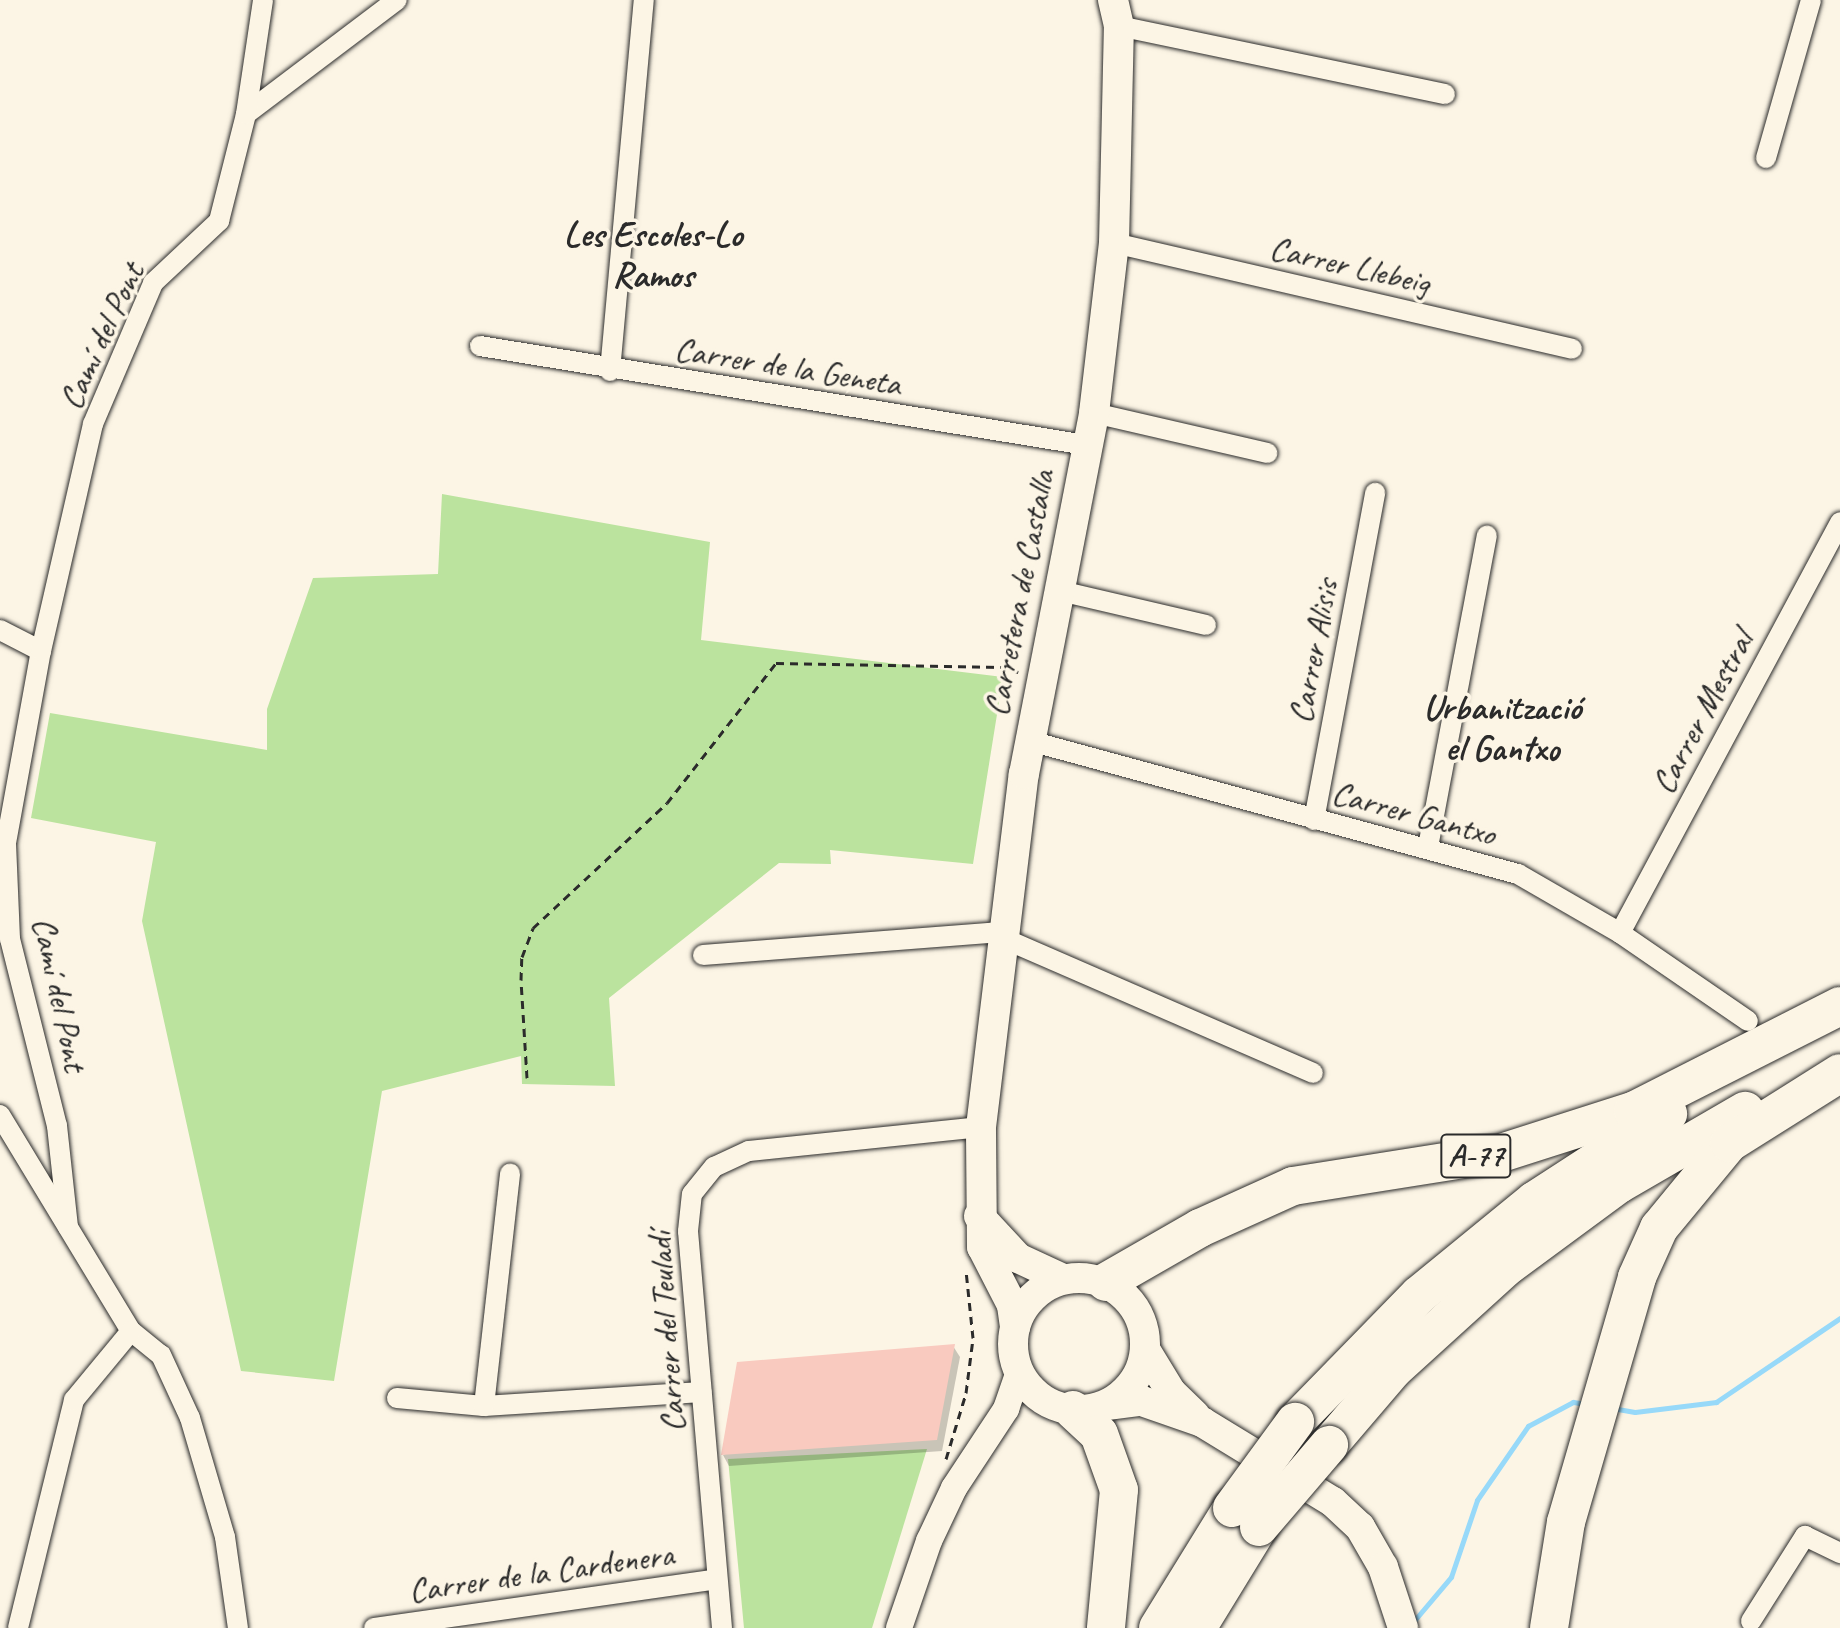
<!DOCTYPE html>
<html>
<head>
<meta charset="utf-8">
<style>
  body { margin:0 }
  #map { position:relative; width:1840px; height:1628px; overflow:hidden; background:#fcf5e5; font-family:Caveat,sans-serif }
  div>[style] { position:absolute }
  .green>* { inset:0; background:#bbe39e }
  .shadow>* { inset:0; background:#0003 }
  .stream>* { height:5px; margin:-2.5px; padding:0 2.5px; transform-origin:2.5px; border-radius:2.5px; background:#97d9f9 }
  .building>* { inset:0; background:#f9cabf }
  .path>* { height:3px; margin-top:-1.5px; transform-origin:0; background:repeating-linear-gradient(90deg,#2b2b2b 0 8px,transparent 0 14px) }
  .roads { filter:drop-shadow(0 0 2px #2b2b2b) drop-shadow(0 0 2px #2b2b2b) }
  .minor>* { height:20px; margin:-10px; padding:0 10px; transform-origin:10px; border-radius:10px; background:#fcf5e5 }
  .tertiary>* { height:26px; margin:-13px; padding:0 13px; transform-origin:13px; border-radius:13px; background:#fcf5e5 }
  .secondary>* { height:30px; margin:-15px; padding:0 15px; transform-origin:15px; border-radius:15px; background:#fcf5e5 }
  .secondary>.ring { margin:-15px; padding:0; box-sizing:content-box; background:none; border:30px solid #fcf5e5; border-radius:50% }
  .motorway>* { height:38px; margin:-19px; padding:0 19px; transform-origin:19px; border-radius:19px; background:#fcf5e5 }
  .bridges { filter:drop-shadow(0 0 2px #2b2b2b) drop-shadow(0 0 2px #2b2b2b) }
  .motorway-bridge>* { height:38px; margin:-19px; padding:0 19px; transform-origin:19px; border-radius:19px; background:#fcf5e5 }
  span { translate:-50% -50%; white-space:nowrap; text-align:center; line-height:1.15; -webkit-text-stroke:7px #fcf5e5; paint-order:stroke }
  .shield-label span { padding:2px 6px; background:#fcf5e5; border:2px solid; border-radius:6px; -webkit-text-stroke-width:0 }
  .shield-label { font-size:32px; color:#2b2b2b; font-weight:700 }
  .street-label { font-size:34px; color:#2b2b2b }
  .neighbourhood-label { font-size:36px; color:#2b2b2b; font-weight:700 }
</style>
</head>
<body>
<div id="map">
  <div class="green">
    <i style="clip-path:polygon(442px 494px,710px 542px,701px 640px,1003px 677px,973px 864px,830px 850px,831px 864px,779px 863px,609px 998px,615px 1086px,522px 1084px,521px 1056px,382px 1091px,334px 1381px,241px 1371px,142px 921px,156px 842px,31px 818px,50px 713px,267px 750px,267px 709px,313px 578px,438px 574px)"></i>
    <i style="clip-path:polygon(927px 1449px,872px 1628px,744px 1628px,728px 1459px)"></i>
  </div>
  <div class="shadow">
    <i style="clip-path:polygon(953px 1346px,960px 1357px,942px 1451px,729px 1466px,723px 1455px)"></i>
  </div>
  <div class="stream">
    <i style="left:1612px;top:1408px;width:23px;rotate:10deg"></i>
    <i style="left:1635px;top:1412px;width:82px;rotate:-7deg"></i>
    <i style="left:1716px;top:1402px;width:150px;rotate:-34.1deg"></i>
    <i style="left:1413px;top:1622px;width:59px;rotate:-49.8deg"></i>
    <i style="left:1451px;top:1577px;width:81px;rotate:-71.3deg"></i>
    <i style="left:1477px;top:1500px;width:90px;rotate:-55.4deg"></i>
    <i style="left:1528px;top:1426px;width:51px;rotate:-28.1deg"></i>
    <i style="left:1573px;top:1402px;width:13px;rotate:9deg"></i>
  </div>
  <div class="building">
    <i style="clip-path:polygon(955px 1344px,937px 1440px,721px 1455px,737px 1362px)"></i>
  </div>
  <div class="path">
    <i style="left:527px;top:1078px;width:98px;rotate:-93.5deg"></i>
    <i style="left:521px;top:980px;width:23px;rotate:-88deg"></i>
    <i style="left:522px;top:957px;width:31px;rotate:-69deg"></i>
    <i style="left:533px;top:928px;width:183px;rotate:-43deg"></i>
    <i style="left:667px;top:803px;width:177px;rotate:-52.1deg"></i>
    <i style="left:776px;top:663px;width:226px;rotate:1deg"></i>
    <i style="left:1002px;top:667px;width:17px;rotate:17deg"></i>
    <i style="left:946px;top:1459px;width:69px;rotate:-73.1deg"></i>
    <i style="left:966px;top:1393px;width:55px;rotate:-82.7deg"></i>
    <i style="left:973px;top:1338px;width:68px;rotate:-95.9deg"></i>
  </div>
  <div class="roads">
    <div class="minor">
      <i style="left:1119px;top:26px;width:333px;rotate:11.8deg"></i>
      <i style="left:246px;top:114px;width:189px;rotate:-37.1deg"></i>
      <i style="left:1766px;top:158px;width:164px;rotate:-74.1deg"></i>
      <i style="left:1114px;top:243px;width:470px;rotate:13deg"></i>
      <i style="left:480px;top:346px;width:614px;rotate:9.28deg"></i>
      <i style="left:610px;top:371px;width:373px;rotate:-84.8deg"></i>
      <i style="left:1094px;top:413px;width:178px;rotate:13deg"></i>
      <i style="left:1056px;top:590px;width:154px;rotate:13.1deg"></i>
      <i style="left:0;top:630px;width:46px;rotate:27.1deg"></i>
      <i style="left:1030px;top:741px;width:506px;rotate:15.25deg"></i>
      <i style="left:1518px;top:874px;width:118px;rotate:30deg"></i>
      <i style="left:1620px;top:933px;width:155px;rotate:34.5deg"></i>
      <i style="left:1314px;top:820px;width:333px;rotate:-79.4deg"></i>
      <i style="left:1428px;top:847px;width:317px;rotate:-79.3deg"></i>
      <i style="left:1620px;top:933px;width:466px;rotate:-61.8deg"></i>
      <i style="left:703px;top:955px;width:289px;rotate:-4.4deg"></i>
      <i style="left:991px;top:933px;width:351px;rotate:23.5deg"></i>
      <i style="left:0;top:1115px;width:253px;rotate:58.8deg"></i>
      <i style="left:131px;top:1331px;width:38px;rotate:39deg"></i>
      <i style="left:161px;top:1355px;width:69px;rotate:65.3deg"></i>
      <i style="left:190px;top:1418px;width:124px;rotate:73.6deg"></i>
      <i style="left:225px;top:1537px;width:92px;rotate:81.9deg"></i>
      <i style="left:68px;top:1227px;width:102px;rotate:-96.2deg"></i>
      <i style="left:57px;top:1126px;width:193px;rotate:-104.1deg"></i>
      <i style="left:10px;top:939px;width:96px;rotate:-92.4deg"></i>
      <i style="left:6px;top:843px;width:195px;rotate:-79.7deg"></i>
      <i style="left:41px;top:651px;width:233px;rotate:-77.1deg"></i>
      <i style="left:93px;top:424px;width:153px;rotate:-66.9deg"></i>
      <i style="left:153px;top:283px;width:91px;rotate:-43.2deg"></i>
      <i style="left:219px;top:221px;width:110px;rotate:-75.8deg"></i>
      <i style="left:246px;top:114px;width:115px;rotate:-81.5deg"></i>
      <i style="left:397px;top:1398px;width:87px;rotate:5.3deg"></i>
      <i style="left:484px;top:1406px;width:218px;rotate:-3.7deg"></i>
      <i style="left:484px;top:1406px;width:234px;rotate:-83.6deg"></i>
      <i style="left:1751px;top:1621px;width:101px;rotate:-57.6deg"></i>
      <i style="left:1805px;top:1536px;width:39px;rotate:26deg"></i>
      <i style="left:18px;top:1628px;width:235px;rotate:-76.2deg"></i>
      <i style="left:74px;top:1400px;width:89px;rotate:-50.4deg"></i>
      <i style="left:374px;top:1628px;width:346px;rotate:-8.1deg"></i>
      <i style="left:722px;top:1628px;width:398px;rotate:-94.9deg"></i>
      <i style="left:688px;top:1231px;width:37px;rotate:-84deg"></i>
      <i style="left:692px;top:1194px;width:35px;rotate:-51deg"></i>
      <i style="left:714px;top:1167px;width:38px;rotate:-25deg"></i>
      <i style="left:749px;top:1151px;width:233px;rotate:-5.9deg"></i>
    </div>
    <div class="tertiary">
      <i style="left:899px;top:1628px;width:92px;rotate:-71deg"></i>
      <i style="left:929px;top:1541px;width:59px;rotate:-64.7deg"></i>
      <i style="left:954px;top:1488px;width:95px;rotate:-56.6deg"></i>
      <i style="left:1006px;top:1409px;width:39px;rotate:-71deg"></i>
    </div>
    <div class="secondary">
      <i style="left:979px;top:1216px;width:57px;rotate:47.1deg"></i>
      <i style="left:1018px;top:1258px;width:50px;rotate:25deg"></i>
      <i class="ring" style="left:1013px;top:1278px;width:102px;height:102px"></i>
      <i style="left:1015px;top:1327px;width:22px;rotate:-98deg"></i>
      <i style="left:1012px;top:1305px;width:65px;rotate:-117.3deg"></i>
      <i style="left:982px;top:1247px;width:120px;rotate:-90.5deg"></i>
      <i style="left:981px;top:1127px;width:356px;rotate:-83.1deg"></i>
      <i style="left:1024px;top:774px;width:368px;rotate:-79deg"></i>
      <i style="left:1094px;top:413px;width:171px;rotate:-83.3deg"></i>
      <i style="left:1114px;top:243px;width:217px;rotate:-88.7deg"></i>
      <i style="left:1119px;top:26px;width:27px;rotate:-103deg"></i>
      <i style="left:1146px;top:1351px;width:48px;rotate:58.6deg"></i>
      <i style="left:1171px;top:1392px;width:33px;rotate:44deg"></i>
      <i style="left:1107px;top:1405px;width:35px;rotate:-7deg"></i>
      <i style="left:1142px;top:1401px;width:64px;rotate:19.3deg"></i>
      <i style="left:1202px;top:1422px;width:153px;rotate:31.4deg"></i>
      <i style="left:1333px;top:1502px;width:37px;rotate:43deg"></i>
      <i style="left:1360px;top:1527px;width:46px;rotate:60.1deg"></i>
      <i style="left:1383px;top:1567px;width:64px;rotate:71.8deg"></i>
    </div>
    <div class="motorway">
      <i style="left:1106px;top:1282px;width:108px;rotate:-29.9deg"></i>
      <i style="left:1200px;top:1228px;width:102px;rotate:-24.3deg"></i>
      <i style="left:1293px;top:1186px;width:211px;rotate:-9deg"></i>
      <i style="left:1501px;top:1153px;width:139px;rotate:-17.7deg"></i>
      <i style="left:1633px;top:1111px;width:232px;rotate:-26.9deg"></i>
      <i style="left:1073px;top:1410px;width:35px;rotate:43deg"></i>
      <i style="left:1099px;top:1434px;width:59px;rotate:70.3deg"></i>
      <i style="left:1119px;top:1490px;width:139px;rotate:95.4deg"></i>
      <i style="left:1295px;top:1422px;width:177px;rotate:-45.7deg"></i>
      <i style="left:1419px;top:1295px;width:149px;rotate:-39.3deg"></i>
      <i style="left:1534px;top:1201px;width:160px;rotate:-33deg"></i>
      <i style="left:1329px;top:1445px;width:99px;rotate:-49.5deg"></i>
      <i style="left:1393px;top:1370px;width:151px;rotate:-42.3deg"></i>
      <i style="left:1505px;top:1268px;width:142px;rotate:-36.4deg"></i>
      <i style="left:1619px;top:1184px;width:146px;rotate:-30.1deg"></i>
      <i style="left:1158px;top:1628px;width:141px;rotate:-58.3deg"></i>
      <i style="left:1197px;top:1628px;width:119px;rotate:-58.5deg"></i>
      <i style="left:1549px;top:1628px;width:107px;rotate:-80.9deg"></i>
      <i style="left:1566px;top:1522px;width:255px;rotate:-73.8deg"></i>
      <i style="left:1637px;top:1277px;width:54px;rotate:-65.8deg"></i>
      <i style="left:1659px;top:1228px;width:110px;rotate:-50.5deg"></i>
      <i style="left:1729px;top:1143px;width:131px;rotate:-32.2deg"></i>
    </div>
  </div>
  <div class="bridges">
    <div class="motorway-bridge">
      <i style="left:1232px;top:1508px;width:107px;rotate:-53.8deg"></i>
      <i style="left:1259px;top:1527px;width:108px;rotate:-49.5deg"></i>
    </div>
  </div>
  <div class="shield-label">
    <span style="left:1476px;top:1156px">A-77</span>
  </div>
  <div class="street-label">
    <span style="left:1350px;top:265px;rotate:13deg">Carrer Llebeig</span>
    <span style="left:101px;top:336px;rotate:-65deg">Camí del Pont</span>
    <span style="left:788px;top:366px;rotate:9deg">Carrer de la Geneta</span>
    <span style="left:1019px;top:593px;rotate:-79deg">Carretera de Castalla</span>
    <span style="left:1313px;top:651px;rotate:-79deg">Carrer Alisis</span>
    <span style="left:1702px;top:712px;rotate:-62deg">Carrer Mestral</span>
    <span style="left:1414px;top:813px;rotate:15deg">Carrer Gantxo</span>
    <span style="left:60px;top:994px;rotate:78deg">Camí del Pont</span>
    <span style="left:666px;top:1332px;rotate:-94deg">Carrer del Teuladí</span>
    <span style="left:541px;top:1572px;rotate:-8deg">Carrer de la Cardenera</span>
  </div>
  <div class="neighbourhood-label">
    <span style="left:653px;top:255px">Les Escoles-Lo<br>Ramos</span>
    <span style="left:1502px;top:728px">Urbanització<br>el Gantxo</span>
  </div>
</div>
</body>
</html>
